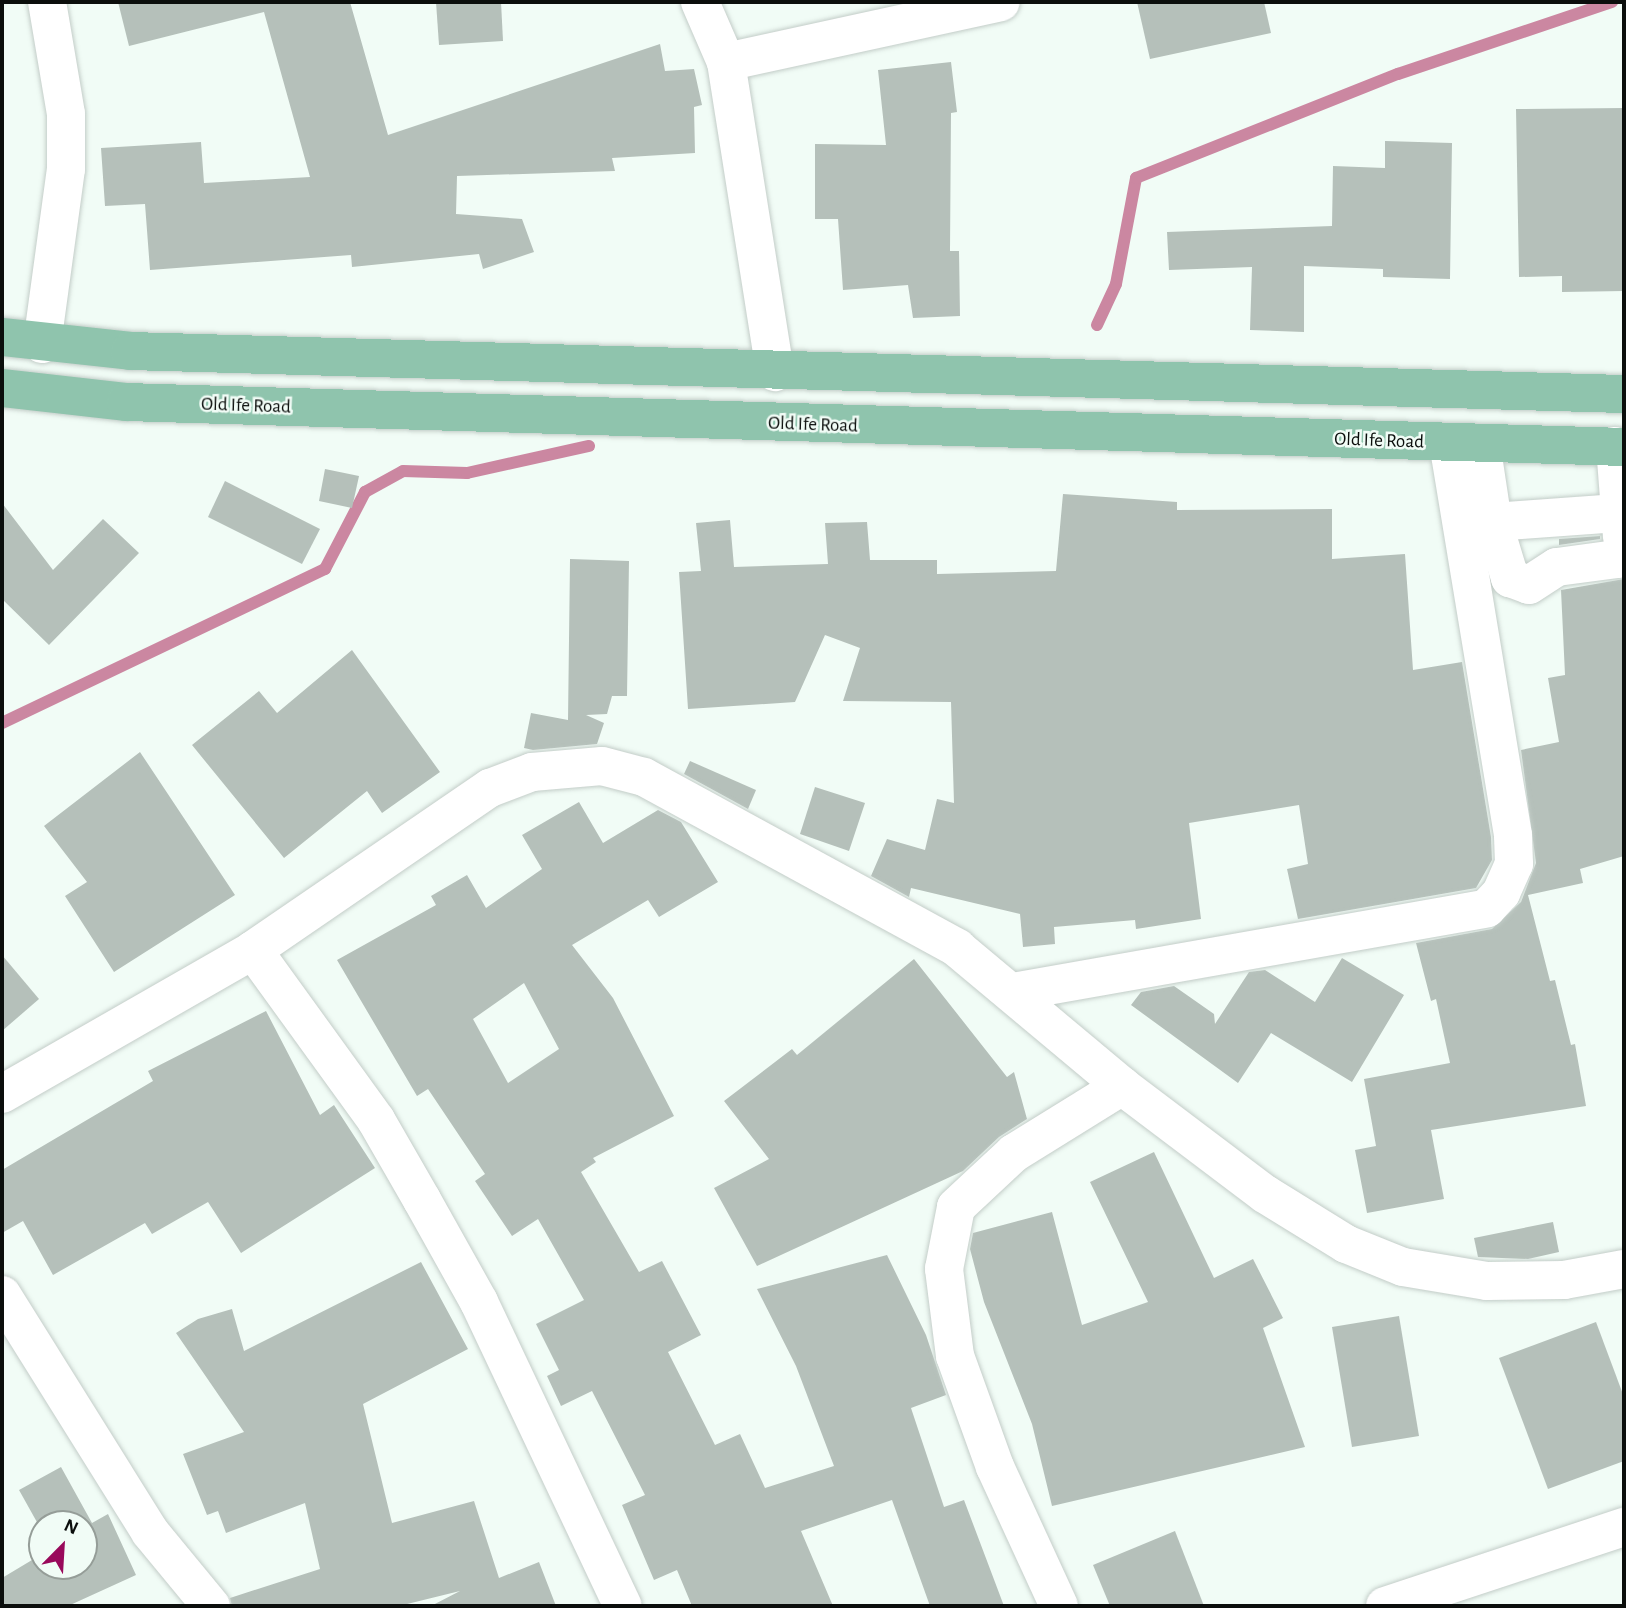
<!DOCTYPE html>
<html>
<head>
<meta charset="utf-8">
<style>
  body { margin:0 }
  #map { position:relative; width:1626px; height:1608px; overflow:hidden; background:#f1fcf6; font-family:"Alegreya Sans",sans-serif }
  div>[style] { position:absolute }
  .stream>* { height:12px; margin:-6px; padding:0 6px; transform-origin:6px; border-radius:6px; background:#cb87a1 }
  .building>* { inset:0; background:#b5c0ba }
  .roads { filter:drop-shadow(0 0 2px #c3cdc8) drop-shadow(0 0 2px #c3cdc8) }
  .minor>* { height:38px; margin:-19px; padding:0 19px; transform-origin:19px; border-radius:19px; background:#fff }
  .major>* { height:38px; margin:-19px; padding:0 19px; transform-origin:19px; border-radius:19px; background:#8fc4ad }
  span { translate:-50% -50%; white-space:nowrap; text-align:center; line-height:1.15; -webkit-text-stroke:5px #f1fcf6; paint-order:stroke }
  .street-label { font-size:19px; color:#0b0e0c }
  .frame { position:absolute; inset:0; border:4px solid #0b0e0c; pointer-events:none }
  .north { position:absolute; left:28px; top:1510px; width:70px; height:70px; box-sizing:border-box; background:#f1fcf6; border:2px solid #959d98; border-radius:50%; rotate:24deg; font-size:19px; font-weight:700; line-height:28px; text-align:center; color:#0b0e0c }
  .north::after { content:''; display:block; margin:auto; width:24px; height:32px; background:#99095b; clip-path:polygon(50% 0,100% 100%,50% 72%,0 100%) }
</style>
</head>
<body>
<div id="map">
  <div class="stream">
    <i style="left:1097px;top:325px;width:45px;rotate:-65.1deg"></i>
    <i style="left:1116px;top:284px;width:108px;rotate:-79.3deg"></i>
    <i style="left:1136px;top:178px;width:282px;rotate:-21.7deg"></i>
    <i style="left:1398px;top:74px;width:226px;rotate:-18.6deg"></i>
    <i style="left:2px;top:723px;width:358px;rotate:-25.5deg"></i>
    <i style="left:325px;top:569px;width:87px;rotate:-62.5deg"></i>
    <i style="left:365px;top:492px;width:43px;rotate:-28.9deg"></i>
    <i style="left:403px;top:471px;width:64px;rotate:1.8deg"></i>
    <i style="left:467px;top:473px;width:125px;rotate:-12.5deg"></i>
  </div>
  <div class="building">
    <i style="clip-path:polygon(118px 2px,350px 2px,388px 135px,660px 44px,665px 71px,694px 69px,702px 105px,694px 107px,695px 153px,612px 158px,615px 171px,457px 176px,456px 214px,522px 219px,534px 252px,483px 269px,479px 254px,352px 267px,351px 255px,150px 270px,145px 204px,105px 206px,101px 148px,201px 142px,204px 183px,310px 177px,264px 12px,129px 46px)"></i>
    <i style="clip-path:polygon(436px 2px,501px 2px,503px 41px,439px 45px)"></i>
    <i style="clip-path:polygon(1137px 2px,1264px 2px,1271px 33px,1150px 59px)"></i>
    <i style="clip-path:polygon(951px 62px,957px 112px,951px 113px,950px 251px,959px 251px,960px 316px,913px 318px,908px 285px,843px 290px,838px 219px,815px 219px,815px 144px,886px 145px,878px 70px)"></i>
    <i style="clip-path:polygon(1624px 108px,1624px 291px,1562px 292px,1562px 276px,1519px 277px,1516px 109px)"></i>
    <i style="clip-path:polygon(1385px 141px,1452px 143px,1450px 279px,1383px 277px,1383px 269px,1304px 266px,1304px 332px,1250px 330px,1252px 267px,1169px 270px,1167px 232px,1332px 226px,1333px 166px,1385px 168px)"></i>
    <i style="clip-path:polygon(325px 469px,359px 476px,352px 508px,319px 501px)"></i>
    <i style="clip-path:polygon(225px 481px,320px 529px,302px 564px,208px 517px)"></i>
    <i style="clip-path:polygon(1063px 494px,1177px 502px,1177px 510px,1332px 509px,1332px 559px,1405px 554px,1413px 670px,1462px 662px,1491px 837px,1492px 860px,1476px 888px,1298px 919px,1287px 869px,1308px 864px,1299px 805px,1189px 823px,1201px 919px,1136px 929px,1135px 920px,1054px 927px,1055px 944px,1023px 947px,1020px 914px,911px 888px,909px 897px,871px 876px,887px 839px,925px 850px,937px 799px,954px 803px,951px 702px,843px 701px,860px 648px,825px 635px,795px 702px,688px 709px,679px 572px,701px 571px,696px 523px,730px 520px,734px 567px,828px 564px,825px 523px,867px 522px,870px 560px,937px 560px,937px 574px,1056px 571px)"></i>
    <i style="clip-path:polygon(2px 503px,53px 570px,103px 519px,139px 553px,49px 645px,2px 599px)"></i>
    <i style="clip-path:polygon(1600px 536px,1600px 539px,1559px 545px,1559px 539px)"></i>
    <i style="clip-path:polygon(570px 559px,629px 561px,627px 696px,612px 696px,607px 714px,586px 715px,604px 723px,597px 744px,533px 750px,524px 748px,531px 713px,568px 720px)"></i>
    <i style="clip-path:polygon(1624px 579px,1624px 856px,1580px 869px,1583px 883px,1528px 895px,1550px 981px,1555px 980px,1571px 1045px,1575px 1044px,1586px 1106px,1431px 1130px,1444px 1199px,1367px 1213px,1355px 1150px,1376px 1146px,1364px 1079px,1450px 1063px,1436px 999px,1431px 1001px,1416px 943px,1492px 929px,1521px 902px,1536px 863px,1521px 750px,1559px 742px,1548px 678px,1565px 675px,1561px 590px)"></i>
    <i style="clip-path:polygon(352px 650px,440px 772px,382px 813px,367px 791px,284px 858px,192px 745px,259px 691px,277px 713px)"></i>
    <i style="clip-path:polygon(140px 752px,235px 895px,114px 972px,65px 896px,87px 882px,44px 826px)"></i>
    <i style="clip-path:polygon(690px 761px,756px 790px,748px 809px,684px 774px)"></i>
    <i style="clip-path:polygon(815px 787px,865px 803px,849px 851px,800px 834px)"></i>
    <i style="clip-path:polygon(evenodd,579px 802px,603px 843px,658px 810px,681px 822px,718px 882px,659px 917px,648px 900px,572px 945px,613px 998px,674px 1116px,593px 1158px,596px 1162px,581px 1172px,639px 1272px,662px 1261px,701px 1335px,668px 1352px,715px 1445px,740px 1434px,765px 1488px,834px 1466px,796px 1366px,757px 1289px,887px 1255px,926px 1335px,946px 1395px,911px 1408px,944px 1507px,964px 1500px,1004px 1606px,930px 1606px,892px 1500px,801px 1531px,833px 1606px,692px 1606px,677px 1570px,654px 1580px,622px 1505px,645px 1495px,592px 1391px,561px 1406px,547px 1376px,559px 1370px,536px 1324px,584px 1300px,538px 1219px,512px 1236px,475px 1181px,485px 1174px,428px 1089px,417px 1096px,337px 960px,436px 905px,431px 896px,467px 875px,486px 908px,542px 869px,522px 835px,579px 802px,524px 983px,559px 1049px,508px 1083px,473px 1019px,524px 983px)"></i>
    <i style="clip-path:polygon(2px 955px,39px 999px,2px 1031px)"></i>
    <i style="clip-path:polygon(1342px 958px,1404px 995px,1352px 1082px,1271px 1033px,1238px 1083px,1131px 1005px,1141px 992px,1174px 986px,1214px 1014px,1215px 1024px,1249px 972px,1265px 970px,1315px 1002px)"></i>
    <i style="clip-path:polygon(914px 959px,1007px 1077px,1014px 1072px,1027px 1119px,999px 1137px,963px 1171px,757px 1266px,714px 1188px,769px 1159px,724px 1101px,792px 1049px,797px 1055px)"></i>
    <i style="clip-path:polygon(266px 1011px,320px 1115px,334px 1105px,375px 1168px,241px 1253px,208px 1202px,152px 1234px,145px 1223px,53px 1275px,23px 1221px,2px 1233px,2px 1170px,153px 1081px,148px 1071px)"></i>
    <i style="clip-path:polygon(1154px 1152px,1214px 1278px,1253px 1259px,1283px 1318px,1263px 1328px,1305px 1447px,1052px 1506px,1032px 1424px,984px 1302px,970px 1249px,973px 1233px,1052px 1212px,1082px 1325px,1148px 1302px,1090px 1182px)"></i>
    <i style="clip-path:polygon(1553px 1222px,1559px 1252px,1528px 1259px,1478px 1257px,1474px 1238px)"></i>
    <i style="clip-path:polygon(421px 1262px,468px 1349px,363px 1404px,392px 1523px,474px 1501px,499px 1578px,539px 1562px,556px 1606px,431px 1606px,460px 1591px,399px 1606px,232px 1606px,230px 1598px,320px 1569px,305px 1503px,226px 1533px,218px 1511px,207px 1515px,183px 1454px,244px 1432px,176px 1333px,198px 1319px,232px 1309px,244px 1351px)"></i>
    <i style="clip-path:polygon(1399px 1316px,1419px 1436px,1352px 1447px,1332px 1327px)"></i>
    <i style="clip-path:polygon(1596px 1322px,1624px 1397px,1624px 1461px,1548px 1489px,1499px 1358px)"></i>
    <i style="clip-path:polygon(61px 1467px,92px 1523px,108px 1514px,136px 1575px,68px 1606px,2px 1606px,2px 1578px,42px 1554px,42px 1566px,84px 1566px,84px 1528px,91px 1524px,38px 1524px,19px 1490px)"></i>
    <i style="clip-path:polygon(1175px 1531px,1204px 1606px,1110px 1606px,1093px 1565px)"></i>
  </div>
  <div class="roads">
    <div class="minor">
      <i style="left:700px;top:2px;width:65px;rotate:66.6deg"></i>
      <i style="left:726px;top:62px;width:314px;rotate:81deg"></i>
      <i style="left:726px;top:62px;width:281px;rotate:-12.3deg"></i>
      <i style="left:42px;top:344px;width:177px;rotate:-82.2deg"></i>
      <i style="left:66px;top:169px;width:55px;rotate:-90deg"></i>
      <i style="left:66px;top:114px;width:114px;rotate:-99.6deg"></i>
      <i style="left:1481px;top:443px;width:80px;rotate:81.4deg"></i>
      <i style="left:1493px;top:522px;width:59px;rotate:73.1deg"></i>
      <i style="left:1510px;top:578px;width:20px;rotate:20deg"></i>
      <i style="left:1529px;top:585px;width:33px;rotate:-33deg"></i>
      <i style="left:1557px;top:567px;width:61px;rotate:-7.6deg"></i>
      <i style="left:1617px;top:559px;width:9px;rotate:-36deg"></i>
      <i style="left:1615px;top:446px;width:91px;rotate:85.6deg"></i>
      <i style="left:1493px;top:522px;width:125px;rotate:-4.1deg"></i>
      <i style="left:253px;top:950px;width:210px;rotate:54.1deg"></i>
      <i style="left:376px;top:1120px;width:92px;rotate:60.1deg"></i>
      <i style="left:422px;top:1200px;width:117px;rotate:60.8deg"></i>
      <i style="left:479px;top:1302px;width:336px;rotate:64.7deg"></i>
      <i style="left:1013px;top:992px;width:481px;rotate:-10deg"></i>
      <i style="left:1487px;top:908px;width:21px;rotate:-47deg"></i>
      <i style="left:1501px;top:893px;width:32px;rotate:-66deg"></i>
      <i style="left:1514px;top:864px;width:29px;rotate:-92deg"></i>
      <i style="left:1513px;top:835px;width:397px;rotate:-99.4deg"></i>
      <i style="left:2px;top:1094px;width:289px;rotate:-29.8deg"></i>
      <i style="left:253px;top:950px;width:287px;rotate:-34.4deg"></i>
      <i style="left:490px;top:788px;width:45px;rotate:-20.9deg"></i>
      <i style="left:532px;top:772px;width:70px;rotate:-4.9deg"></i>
      <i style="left:602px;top:766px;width:43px;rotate:14.7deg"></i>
      <i style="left:644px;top:777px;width:357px;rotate:28.6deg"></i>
      <i style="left:957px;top:948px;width:215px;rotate:39.9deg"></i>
      <i style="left:1122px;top:1086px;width:179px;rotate:37.1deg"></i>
      <i style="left:1265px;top:1194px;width:95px;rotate:31.7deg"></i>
      <i style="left:1346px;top:1244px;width:61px;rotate:22deg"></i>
      <i style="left:1403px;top:1267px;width:85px;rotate:9.5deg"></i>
      <i style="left:1487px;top:1281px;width:77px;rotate:-0.7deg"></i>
      <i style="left:1564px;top:1280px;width:61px;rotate:-10.4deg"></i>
      <i style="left:2px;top:1295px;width:279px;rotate:58deg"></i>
      <i style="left:150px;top:1532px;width:96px;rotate:50.5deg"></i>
      <i style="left:1059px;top:1606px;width:153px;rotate:-114.7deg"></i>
      <i style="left:995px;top:1467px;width:118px;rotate:-109.8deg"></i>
      <i style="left:955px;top:1356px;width:88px;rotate:-97.2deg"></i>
      <i style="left:944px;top:1269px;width:63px;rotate:-79deg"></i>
      <i style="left:956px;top:1207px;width:79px;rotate:-43deg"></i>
      <i style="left:1014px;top:1153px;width:127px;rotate:-31.8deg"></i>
      <i style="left:1385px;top:1606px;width:252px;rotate:-18.3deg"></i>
    </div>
    <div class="major">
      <i style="left:2px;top:337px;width:129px;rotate:6.2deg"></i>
      <i style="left:130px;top:351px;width:1495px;rotate:1.65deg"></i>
      <i style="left:2px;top:388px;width:125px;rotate:6.4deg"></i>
      <i style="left:126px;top:402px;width:1499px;rotate:1.72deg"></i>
    </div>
  </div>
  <div class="street-label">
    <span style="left:246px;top:406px;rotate:2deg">Old Ife Road</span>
    <span style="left:813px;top:425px;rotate:2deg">Old Ife Road</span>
    <span style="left:1379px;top:441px;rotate:2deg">Old Ife Road</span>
  </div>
  <div class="frame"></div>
  <div class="north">N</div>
</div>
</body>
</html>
